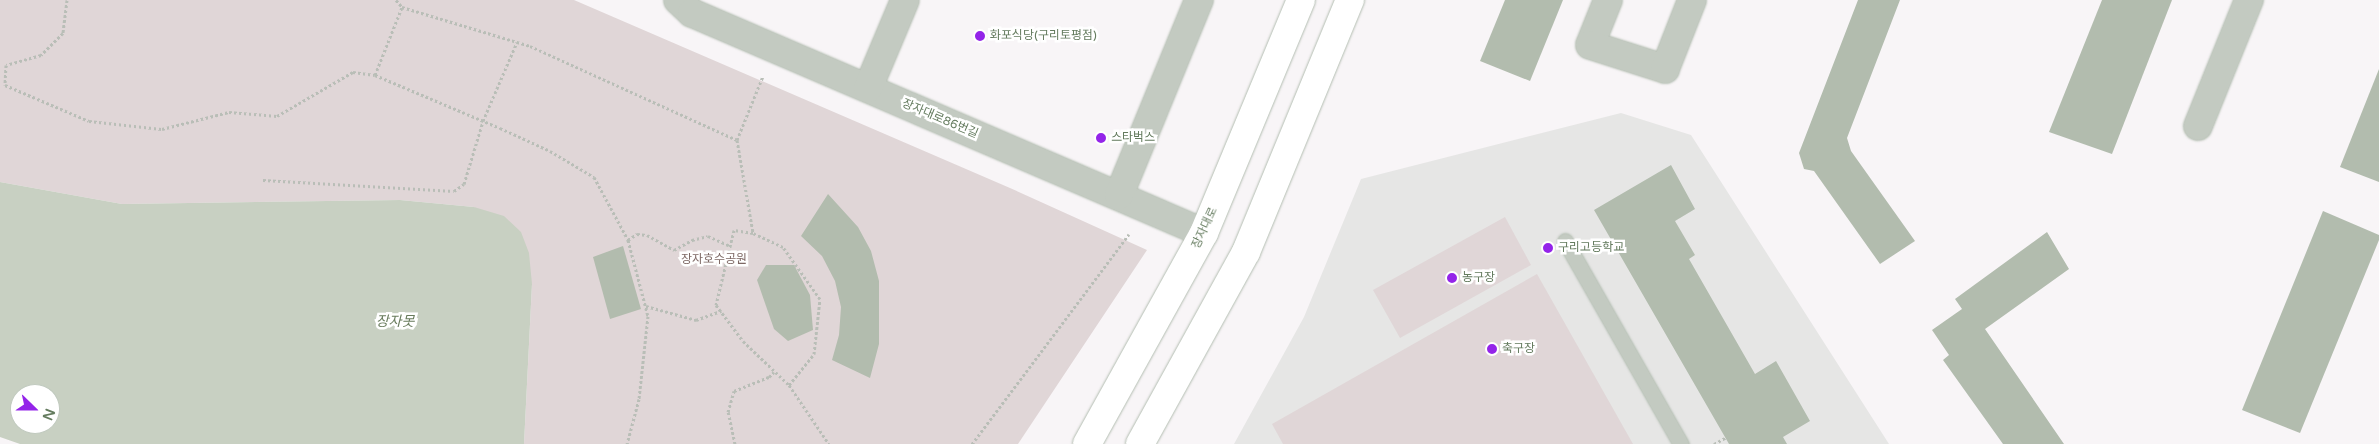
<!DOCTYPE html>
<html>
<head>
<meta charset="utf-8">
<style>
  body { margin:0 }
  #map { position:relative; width:2379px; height:444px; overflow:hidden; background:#f8f5f7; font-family:"Varela Round","Noto Sans KR",sans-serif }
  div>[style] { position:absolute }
  .built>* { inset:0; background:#e6e6e5 }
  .green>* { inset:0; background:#e0d6d7 }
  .water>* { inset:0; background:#c8d0c2 }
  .building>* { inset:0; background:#b2bcae }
  .path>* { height:3px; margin-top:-1.5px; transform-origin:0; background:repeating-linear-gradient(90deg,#b9beb7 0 2.5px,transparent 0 5px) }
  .roads { filter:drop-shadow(0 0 1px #b3bdb1) drop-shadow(0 0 1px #b3bdb1) }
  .lane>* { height:15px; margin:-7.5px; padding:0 7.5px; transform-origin:7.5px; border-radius:7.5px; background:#c3cac1 }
  .street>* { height:28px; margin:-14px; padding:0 14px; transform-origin:14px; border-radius:14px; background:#c3cac1 }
  .secondary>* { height:28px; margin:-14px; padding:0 14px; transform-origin:14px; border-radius:14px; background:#fff }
  .dots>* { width:14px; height:14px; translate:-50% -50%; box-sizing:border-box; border:2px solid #fff; border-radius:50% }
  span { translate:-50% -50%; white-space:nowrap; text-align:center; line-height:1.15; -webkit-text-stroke:5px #fff; paint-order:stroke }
  .poi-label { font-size:12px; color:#647b5e }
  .left { translate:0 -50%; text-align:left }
  .street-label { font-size:12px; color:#647b5e }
  .park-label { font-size:12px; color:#7e6965 }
  .water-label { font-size:14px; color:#697c5d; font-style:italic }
  .north { position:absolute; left:10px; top:384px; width:50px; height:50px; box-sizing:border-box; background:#fff; border:1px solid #c1cabf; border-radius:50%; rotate:112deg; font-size:14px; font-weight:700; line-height:20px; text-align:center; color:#647b5e }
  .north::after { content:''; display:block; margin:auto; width:18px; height:22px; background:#9424e9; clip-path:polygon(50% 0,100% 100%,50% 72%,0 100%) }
</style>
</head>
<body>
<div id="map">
  <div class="built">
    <i style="clip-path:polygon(1621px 113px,1691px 135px,1889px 444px,1234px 444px,1304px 317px,1361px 179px)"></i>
  </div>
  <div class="green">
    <i style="clip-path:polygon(0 0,574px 0,1010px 188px,1147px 250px,1018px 444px,524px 444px,532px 284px,474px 207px,400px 200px,122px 204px,0 182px)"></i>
    <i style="clip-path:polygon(1505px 217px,1531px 265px,1400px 338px,1373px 290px)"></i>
    <i style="clip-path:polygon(1537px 274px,1633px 444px,1283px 444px,1272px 424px)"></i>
  </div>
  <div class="water">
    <i style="clip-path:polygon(evenodd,0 182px,122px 204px,400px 200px,474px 207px,504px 216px,521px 232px,529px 253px,532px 284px,524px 444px,20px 444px,0 437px,0 182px,20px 394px,50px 394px,50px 424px,20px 424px,20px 394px)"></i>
  </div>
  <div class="building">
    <i style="clip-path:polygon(1505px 0,1563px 0,1530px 81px,1480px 61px)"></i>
    <i style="clip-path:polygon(1858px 0,1900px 0,1847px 138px,1851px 151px,1915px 241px,1880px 264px,1814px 171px,1804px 169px,1799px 153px)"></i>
    <i style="clip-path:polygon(2102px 0,2172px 0,2112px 154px,2049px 132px)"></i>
    <i style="clip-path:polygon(2379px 69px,2379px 182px,2340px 167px)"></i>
    <i style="clip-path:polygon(1671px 165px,1695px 209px,1675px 221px,1695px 255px,1689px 259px,1755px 374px,1776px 361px,1810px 421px,1783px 437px,1787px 444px,1729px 444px,1594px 210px)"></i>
    <i style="clip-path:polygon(828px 194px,858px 227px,871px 251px,879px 281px,879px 344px,870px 378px,832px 360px,839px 335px,841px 307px,835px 281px,822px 256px,801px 236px)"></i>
    <i style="clip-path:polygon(2323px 211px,2379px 235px,2379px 240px,2300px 433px,2242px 410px)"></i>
    <i style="clip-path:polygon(2047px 232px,2069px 269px,1985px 329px,2064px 444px,2003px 444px,1943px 360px,1949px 355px,1932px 330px,1962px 309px,1955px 299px)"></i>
    <i style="clip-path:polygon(623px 246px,641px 309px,610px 319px,593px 257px)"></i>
    <i style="clip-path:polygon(766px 265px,794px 265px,810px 295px,813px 330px,788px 341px,774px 329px,757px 280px)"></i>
  </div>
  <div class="path">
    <i style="left:67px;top:0;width:33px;rotate:97deg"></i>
    <i style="left:63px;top:33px;width:31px;rotate:135deg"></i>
    <i style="left:41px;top:55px;width:36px;rotate:164deg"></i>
    <i style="left:6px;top:65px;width:20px;rotate:93deg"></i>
    <i style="left:5px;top:85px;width:91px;rotate:23.2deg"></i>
    <i style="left:89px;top:121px;width:73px;rotate:6.3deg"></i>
    <i style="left:162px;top:129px;width:69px;rotate:-14.2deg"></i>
    <i style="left:229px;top:112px;width:48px;rotate:4.8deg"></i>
    <i style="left:277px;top:116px;width:88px;rotate:-30.1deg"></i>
    <i style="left:353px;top:72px;width:22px;rotate:8deg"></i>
    <i style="left:375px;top:75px;width:136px;rotate:23deg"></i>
    <i style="left:500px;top:128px;width:55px;rotate:24.7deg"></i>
    <i style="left:550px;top:151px;width:51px;rotate:30.6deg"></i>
    <i style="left:594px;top:177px;width:72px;rotate:61.6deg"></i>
    <i style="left:628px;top:240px;width:79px;rotate:75.3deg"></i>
    <i style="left:648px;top:316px;width:83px;rotate:96.2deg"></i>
    <i style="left:639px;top:399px;width:47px;rotate:104.9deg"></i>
    <i style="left:396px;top:0;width:9px;rotate:49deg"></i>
    <i style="left:375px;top:75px;width:73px;rotate:-68.3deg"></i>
    <i style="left:402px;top:7px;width:134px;rotate:16.9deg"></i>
    <i style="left:530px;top:46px;width:227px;rotate:24.4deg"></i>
    <i style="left:737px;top:140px;width:94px;rotate:80.2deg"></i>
    <i style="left:737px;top:140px;width:69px;rotate:-67.9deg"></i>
    <i style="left:263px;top:180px;width:191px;rotate:3.3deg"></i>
    <i style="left:454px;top:191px;width:12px;rotate:-35deg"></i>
    <i style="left:464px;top:184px;width:66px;rotate:-73.2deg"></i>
    <i style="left:483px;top:121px;width:86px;rotate:-66.7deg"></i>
    <i style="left:628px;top:240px;width:11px;rotate:-34deg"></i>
    <i style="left:637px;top:234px;width:10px;rotate:6deg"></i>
    <i style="left:647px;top:235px;width:31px;rotate:29deg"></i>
    <i style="left:674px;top:250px;width:21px;rotate:-29deg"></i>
    <i style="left:692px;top:240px;width:16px;rotate:-14deg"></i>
    <i style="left:708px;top:236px;width:24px;rotate:24deg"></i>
    <i style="left:646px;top:306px;width:52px;rotate:15.6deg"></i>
    <i style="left:696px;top:320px;width:27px;rotate:-20deg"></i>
    <i style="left:789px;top:385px;width:40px;rotate:-51deg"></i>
    <i style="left:814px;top:354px;width:55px;rotate:-83.8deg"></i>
    <i style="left:820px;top:299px;width:64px;rotate:-125.4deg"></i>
    <i style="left:783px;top:247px;width:33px;rotate:-155deg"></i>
    <i style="left:753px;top:233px;width:19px;rotate:-171deg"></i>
    <i style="left:734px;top:230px;width:77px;rotate:103.5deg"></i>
    <i style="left:716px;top:305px;width:45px;rotate:53.1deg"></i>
    <i style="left:743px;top:341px;width:64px;rotate:43.7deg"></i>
    <i style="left:789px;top:385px;width:71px;rotate:55.9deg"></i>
    <i style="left:735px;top:444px;width:33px;rotate:-102deg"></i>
    <i style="left:728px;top:412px;width:22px;rotate:-74deg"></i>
    <i style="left:734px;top:391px;width:38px;rotate:-22deg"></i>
    <i style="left:769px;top:377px;width:7px;rotate:-45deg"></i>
    <i style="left:972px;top:444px;width:262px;rotate:-53.2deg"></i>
    <i style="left:1714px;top:444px;width:13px;rotate:-29deg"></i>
  </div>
  <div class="roads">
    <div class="lane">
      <i style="left:1565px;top:241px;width:234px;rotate:60.3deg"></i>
    </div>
    <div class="street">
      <i style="left:678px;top:0;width:19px;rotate:43deg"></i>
      <i style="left:692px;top:13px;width:557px;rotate:23.25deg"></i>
      <i style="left:1608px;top:0;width:48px;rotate:111.8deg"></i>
      <i style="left:1590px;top:45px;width:79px;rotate:17.7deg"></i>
      <i style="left:1665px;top:69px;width:74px;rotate:-68.6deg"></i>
      <i style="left:868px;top:88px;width:95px;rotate:-67.2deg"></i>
      <i style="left:2198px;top:126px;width:136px;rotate:-68deg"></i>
      <i style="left:1119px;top:195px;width:211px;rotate:-67.7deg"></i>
    </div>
    <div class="secondary">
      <i style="left:1087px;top:444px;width:241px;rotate:-61deg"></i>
      <i style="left:1204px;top:233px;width:252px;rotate:-67.4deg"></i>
      <i style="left:1140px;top:444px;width:219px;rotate:-61.1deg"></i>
      <i style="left:1246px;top:252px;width:273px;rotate:-67.6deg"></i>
    </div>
  </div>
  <div class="dots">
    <i style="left:980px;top:36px;background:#9424e9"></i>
    <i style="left:1101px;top:138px;background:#9424e9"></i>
    <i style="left:1548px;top:248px;background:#9424e9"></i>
    <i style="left:1452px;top:278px;background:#9424e9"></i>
    <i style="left:1492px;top:349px;background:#9424e9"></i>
  </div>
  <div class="poi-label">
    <span class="left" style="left:990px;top:36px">화포식당(구리토평점)</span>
    <span class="left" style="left:1111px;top:138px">스타벅스</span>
    <span class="left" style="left:1558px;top:248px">구리고등학교</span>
    <span class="left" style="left:1462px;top:278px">농구장</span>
    <span class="left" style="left:1502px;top:349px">축구장</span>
  </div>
  <div class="street-label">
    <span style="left:940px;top:119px;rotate:23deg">장자대로86번길</span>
    <span style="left:1205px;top:228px;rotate:-65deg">장자대로</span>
  </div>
  <div class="park-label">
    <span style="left:714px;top:260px">장자호수공원</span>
  </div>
  <div class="water-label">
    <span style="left:395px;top:322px">장자못</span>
  </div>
  <div class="north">N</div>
</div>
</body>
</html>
